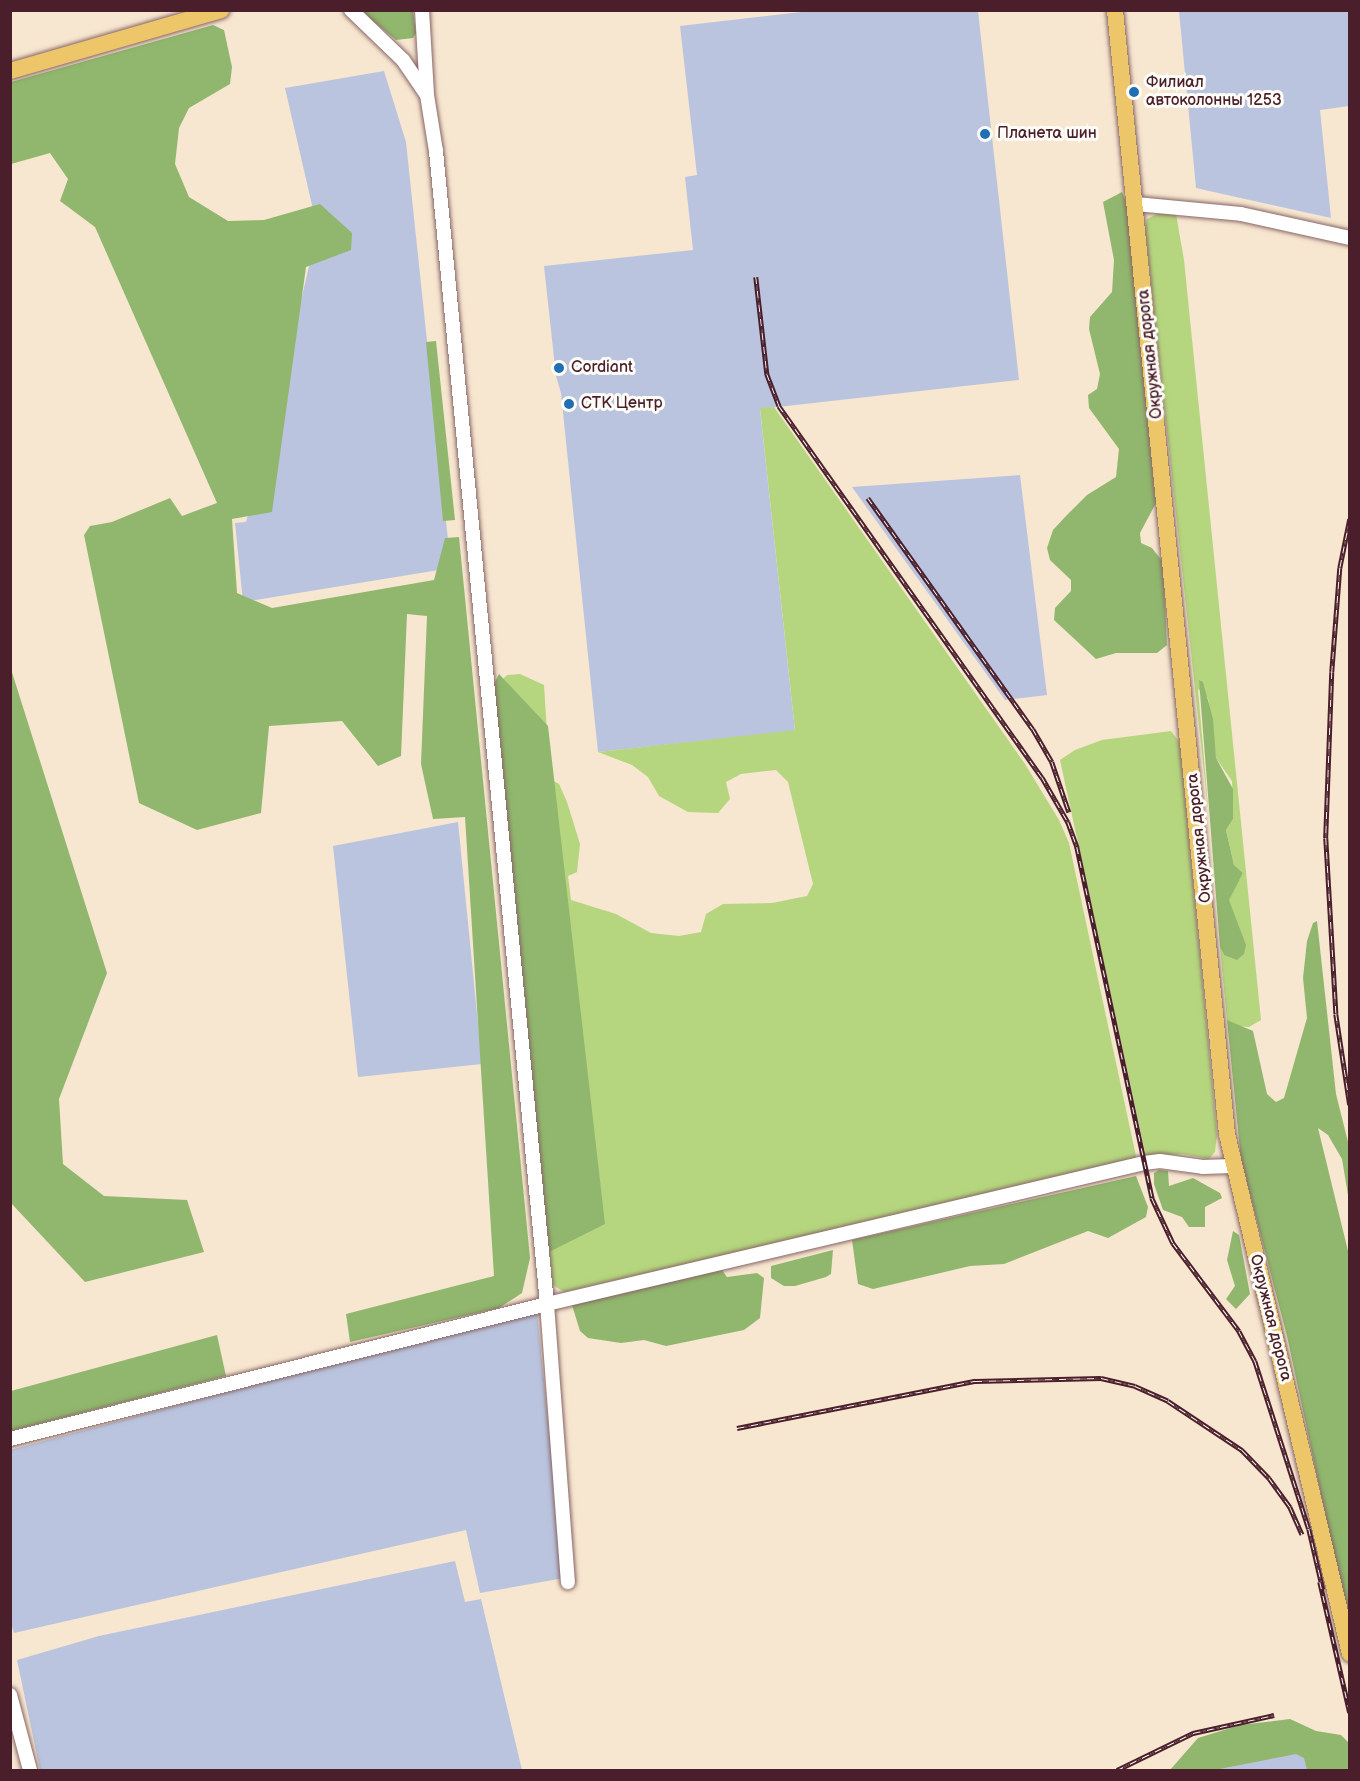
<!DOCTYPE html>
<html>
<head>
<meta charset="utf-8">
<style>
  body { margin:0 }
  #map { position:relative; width:1360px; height:1781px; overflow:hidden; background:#f7e6d0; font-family:"Balsamiq Sans",sans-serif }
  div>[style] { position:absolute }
  .industrial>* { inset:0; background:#bac4de }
  .green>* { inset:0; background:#b5d67e }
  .forest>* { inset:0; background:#90b76d }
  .roads { filter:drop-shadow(0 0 2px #876565) drop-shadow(0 0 2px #876565) }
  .minor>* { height:14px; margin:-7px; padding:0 7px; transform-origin:7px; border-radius:7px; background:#fff }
  .major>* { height:16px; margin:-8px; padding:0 8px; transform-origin:8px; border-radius:8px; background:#ecc669 }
  .rail>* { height:4.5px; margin-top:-2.25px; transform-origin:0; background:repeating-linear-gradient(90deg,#fdfcf7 0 7px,#4a1f2b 0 14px); box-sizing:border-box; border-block:2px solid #4a1f2b }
  .dots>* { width:16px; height:16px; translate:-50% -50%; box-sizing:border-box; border:3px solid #fdfcf7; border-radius:50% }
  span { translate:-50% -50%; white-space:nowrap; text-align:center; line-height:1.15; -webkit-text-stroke:6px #fdfcf7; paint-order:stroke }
  .poi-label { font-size:16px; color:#4a1f2b }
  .left { translate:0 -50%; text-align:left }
  .street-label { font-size:16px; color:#4a1f2b }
  .frame { position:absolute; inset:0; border:12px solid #4a1f2b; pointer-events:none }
</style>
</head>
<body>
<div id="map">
  <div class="industrial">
    <i style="clip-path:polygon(819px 10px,978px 11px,1019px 380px,760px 409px,795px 731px,598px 752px,561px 393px,556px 376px,544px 266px,693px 250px,685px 177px,697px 175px,680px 26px)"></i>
    <i style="clip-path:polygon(1179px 11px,1349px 11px,1349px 106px,1320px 110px,1331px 218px,1196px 188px)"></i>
    <i style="clip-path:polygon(384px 71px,406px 142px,451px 568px,243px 602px,235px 523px,246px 522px,263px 464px,310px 262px,302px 262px,312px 205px,285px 88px)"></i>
    <i style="clip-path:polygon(1020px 475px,1047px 695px,1005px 700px,852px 487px)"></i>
    <i style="clip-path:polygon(458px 822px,482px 1064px,358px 1077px,333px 846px)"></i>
    <i style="clip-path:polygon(537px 1312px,564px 1578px,480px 1593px,466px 1530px,14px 1633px,10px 1620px,10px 1450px,507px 1317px)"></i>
    <i style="clip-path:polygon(455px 1561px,465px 1602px,481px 1599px,522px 1770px,40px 1770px,17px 1660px,99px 1636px)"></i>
    <i style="clip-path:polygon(1337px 1737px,1346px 1770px,1198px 1770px)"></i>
  </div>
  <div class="green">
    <i style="clip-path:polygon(1161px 212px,1176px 214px,1184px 260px,1261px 1020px,1249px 1027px,1234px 1026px,1227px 1020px,1220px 947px,1224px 955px,1239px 933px,1228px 900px,1243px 873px,1234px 865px,1226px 830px,1233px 819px,1232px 781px,1216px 758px,1208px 698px,1198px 689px,1209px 818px,1145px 228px,1147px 219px)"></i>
    <i style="clip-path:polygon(774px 407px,1025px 764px,1059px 820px,1069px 843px,1137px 1161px,564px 1292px,553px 1285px,550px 1276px,497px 685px,507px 675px,520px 674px,544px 685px,550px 779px,559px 784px,567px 802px,580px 844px,577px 872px,568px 876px,571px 900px,616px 914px,651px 933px,679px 936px,701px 932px,706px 914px,723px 904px,772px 903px,807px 896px,813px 884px,788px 782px,776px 770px,741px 774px,726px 782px,730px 799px,718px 813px,688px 812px,659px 796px,648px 777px,632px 765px,598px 752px,795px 730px,760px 408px)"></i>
    <i style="clip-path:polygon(1171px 731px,1180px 743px,1217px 1135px,1215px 1152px,1209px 1159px,1182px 1154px,1146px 1157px,1060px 760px,1075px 750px,1102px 740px)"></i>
  </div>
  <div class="forest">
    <i style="clip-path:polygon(361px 11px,413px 11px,416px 33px,413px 38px,396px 40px)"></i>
    <i style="clip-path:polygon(213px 25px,224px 30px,232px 67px,230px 84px,189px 108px,179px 128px,175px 164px,189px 197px,228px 221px,264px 220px,320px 204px,352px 233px,351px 250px,306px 267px,272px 512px,232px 519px,237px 593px,272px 608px,434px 580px,445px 538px,459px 537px,530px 1258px,522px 1293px,499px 1308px,350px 1342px,346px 1314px,494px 1276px,465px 817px,433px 819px,421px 764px,427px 616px,407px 614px,401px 756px,378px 766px,342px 721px,269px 726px,261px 813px,197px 830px,139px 803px,84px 535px,90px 526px,112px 522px,170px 498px,182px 516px,217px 503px,95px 227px,60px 201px,68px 179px,50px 153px,11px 164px,11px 82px)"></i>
    <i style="clip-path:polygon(1122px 192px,1127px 204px,1156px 503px,1140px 533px,1141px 543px,1152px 548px,1163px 562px,1167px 645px,1157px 653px,1116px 653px,1096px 659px,1054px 620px,1055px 608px,1071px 591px,1071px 580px,1050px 560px,1047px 548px,1053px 530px,1066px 516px,1087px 495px,1116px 477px,1119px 449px,1089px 408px,1088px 395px,1097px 389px,1100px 374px,1089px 329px,1090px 317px,1112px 292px,1114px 260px,1103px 202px)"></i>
    <i style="clip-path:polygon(436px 341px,455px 520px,443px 521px,426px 342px)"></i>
    <i style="clip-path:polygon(10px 666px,107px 973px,59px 1099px,63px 1164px,104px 1196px,187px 1200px,204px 1252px,85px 1282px,11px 1203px)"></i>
    <i style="clip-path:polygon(499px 674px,548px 726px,605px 1224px,549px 1252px,493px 686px)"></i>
    <i style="clip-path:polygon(1199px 680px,1203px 682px,1213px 719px,1216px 758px,1233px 789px,1233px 819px,1226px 830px,1234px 865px,1243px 873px,1229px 900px,1246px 945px,1244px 954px,1237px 960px,1224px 955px,1220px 947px)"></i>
    <i style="clip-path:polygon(1317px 921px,1336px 1094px,1349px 1146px,1349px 1201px,1342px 1159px,1328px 1135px,1318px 1128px,1349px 1255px,1349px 1625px,1287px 1336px,1241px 1160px,1227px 1020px,1253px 1031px,1267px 1094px,1276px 1102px,1284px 1098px,1307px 1018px,1303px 978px,1307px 941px,1313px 923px)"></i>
    <i style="clip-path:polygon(1159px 1170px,1168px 1171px,1169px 1186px,1193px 1178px,1220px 1193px,1222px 1198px,1205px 1207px,1205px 1227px,1189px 1227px,1182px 1217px,1163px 1210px,1154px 1184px,1154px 1173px)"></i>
    <i style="clip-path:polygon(1136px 1176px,1148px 1207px,1146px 1217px,1108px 1238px,1088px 1231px,1004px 1264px,970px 1266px,873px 1289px,858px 1284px,852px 1240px)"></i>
    <i style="clip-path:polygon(1233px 1231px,1239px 1235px,1250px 1294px,1236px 1309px,1226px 1299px,1235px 1286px,1227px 1260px)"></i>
    <i style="clip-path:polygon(833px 1250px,831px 1274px,826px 1277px,795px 1286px,784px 1286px,771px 1278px,771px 1266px)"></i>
    <i style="clip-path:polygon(722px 1270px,727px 1277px,757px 1273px,764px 1278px,760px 1318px,744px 1330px,666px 1346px,644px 1340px,621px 1343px,588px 1338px,580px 1331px,572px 1305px)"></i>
    <i style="clip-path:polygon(217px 1335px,226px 1376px,11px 1431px,11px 1391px)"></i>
    <i style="clip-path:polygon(1290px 1719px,1316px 1731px,1341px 1735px,1349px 1743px,1349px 1770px,1307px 1770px,1304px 1758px,1296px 1754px,1214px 1770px,1170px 1770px,1198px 1738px,1240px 1725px)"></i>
  </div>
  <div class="roads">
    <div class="minor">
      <i style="left:351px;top:10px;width:72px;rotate:43.9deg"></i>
      <i style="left:403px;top:60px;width:41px;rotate:55.9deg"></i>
      <i style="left:422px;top:10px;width:85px;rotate:86.6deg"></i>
      <i style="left:427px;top:95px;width:57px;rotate:80.9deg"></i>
      <i style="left:436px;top:151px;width:1158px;rotate:84.5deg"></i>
      <i style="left:547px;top:1304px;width:279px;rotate:85.7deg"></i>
      <i style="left:1136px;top:204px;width:105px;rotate:5.4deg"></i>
      <i style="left:1241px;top:214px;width:112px;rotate:12.4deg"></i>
      <i style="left:10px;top:1439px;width:554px;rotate:-14.11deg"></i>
      <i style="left:547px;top:1304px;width:613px;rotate:-13.29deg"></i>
      <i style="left:1144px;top:1163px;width:16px;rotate:-7deg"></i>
      <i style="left:1160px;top:1161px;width:43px;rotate:7.9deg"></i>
      <i style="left:1203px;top:1167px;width:29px;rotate:-2deg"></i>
      <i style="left:10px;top:1695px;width:78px;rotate:75.1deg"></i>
    </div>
    <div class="major">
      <i style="left:1115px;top:10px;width:1130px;rotate:84.31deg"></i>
      <i style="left:1227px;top:1134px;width:534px;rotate:76.69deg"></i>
      <i style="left:10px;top:71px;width:220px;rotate:-16.1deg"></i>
    </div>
  </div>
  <div class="rail">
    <i style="left:756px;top:277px;width:98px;rotate:83.5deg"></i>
    <i style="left:767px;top:374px;width:34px;rotate:69deg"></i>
    <i style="left:779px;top:406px;width:455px;rotate:54.7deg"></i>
    <i style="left:1042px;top:777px;width:52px;rotate:60deg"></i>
    <i style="left:1068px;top:822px;width:27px;rotate:70deg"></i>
    <i style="left:1077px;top:847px;width:359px;rotate:77.9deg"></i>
    <i style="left:1152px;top:1198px;width:50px;rotate:65deg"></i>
    <i style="left:1173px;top:1243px;width:110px;rotate:53.1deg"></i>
    <i style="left:1239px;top:1331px;width:34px;rotate:62deg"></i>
    <i style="left:1255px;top:1361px;width:176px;rotate:72.2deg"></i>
    <i style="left:1309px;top:1529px;width:62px;rotate:76.9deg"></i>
    <i style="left:868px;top:498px;width:284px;rotate:54.5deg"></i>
    <i style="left:1033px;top:729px;width:38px;rotate:60deg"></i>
    <i style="left:1052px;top:762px;width:53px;rotate:71.2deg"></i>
    <i style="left:1350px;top:519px;width:50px;rotate:101.5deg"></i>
    <i style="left:1340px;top:568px;width:104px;rotate:94.4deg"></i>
    <i style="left:1332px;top:672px;width:166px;rotate:92.1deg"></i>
    <i style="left:1326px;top:838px;width:176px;rotate:86.7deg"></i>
    <i style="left:1336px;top:1014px;width:92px;rotate:81.3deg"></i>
    <i style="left:737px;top:1428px;width:243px;rotate:-11.2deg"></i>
    <i style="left:975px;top:1381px;width:126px;rotate:-1.4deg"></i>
    <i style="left:1101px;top:1378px;width:35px;rotate:13deg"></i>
    <i style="left:1135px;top:1386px;width:36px;rotate:24deg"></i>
    <i style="left:1168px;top:1401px;width:89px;rotate:33.5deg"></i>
    <i style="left:1242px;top:1450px;width:39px;rotate:46deg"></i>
    <i style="left:1269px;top:1478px;width:36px;rotate:54deg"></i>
    <i style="left:1290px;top:1507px;width:30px;rotate:66deg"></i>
    <i style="left:1320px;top:1582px;width:134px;rotate:77.1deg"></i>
    <i style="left:1117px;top:1770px;width:85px;rotate:-26deg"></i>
    <i style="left:1193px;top:1733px;width:83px;rotate:-12.5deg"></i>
  </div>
  <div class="dots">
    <i style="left:1134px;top:92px;background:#1f6fb2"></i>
    <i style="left:985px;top:134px;background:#1f6fb2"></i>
    <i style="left:559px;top:368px;background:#1f6fb2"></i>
    <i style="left:569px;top:404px;background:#1f6fb2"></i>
  </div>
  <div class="poi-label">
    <span class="left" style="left:1146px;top:92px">Филиал<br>автоколонны 1253</span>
    <span class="left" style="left:997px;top:134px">Планета шин</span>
    <span class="left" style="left:571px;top:368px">Cordiant</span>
    <span class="left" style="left:581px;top:404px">СТК Центр</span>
  </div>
  <div class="street-label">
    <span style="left:1151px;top:354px;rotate:-96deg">Окружная дорога</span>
    <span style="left:1200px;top:838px;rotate:-96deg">Окружная дорога</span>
    <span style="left:1270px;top:1318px;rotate:76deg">Окружная дорога</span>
  </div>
  <div class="frame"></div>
</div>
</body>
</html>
